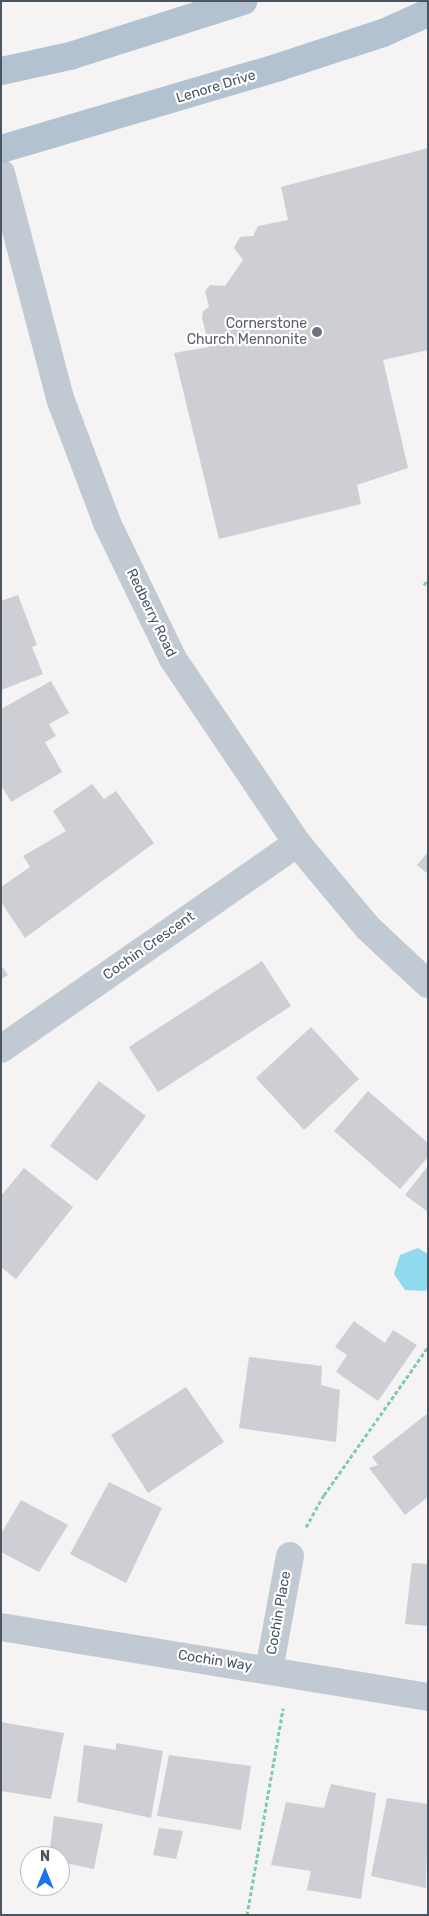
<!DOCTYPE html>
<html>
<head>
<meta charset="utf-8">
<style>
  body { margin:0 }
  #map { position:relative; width:429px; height:1916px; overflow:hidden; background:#f5f3f3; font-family:Rubik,sans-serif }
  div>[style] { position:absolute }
  .water>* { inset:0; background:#90daee }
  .building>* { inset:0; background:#cdcfd5 }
  .path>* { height:3px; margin-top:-1.5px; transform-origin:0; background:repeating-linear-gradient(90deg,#7ad0a6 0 4px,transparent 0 6.5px) }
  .minor>* { height:28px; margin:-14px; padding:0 14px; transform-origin:14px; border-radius:14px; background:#c1cad2 }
  .major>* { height:28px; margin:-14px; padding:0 14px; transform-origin:14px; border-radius:14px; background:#b3c2d1 }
  .dots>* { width:14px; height:14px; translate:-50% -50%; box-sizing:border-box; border:2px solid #fff; border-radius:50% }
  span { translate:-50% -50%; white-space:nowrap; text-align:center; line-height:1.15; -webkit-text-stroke:4.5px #fff; paint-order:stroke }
  .street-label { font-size:14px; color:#4a5661 }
  .worship-label { font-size:14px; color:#5b616d }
  .right { translate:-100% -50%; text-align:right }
  .frame { position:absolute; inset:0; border:2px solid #4a5661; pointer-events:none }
  .north { position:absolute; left:20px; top:1846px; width:50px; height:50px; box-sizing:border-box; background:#fff; border:1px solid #b7bbc0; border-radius:50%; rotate:0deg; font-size:14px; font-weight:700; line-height:20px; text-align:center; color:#4a5661 }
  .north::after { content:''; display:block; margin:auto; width:18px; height:22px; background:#1a73e8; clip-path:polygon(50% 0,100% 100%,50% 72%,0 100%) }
</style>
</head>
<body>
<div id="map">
  <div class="water">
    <i style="clip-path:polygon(418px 1248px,428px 1254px,428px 1288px,425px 1291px,405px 1290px,394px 1274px,400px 1255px)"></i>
  </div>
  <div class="building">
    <i style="clip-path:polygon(428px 148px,428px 350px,383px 360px,408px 468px,357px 485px,361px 504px,219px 539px,174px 353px,209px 347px,202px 318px,203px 311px,209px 307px,205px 291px,210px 285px,225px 286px,243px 260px,234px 248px,240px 237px,253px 236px,258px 226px,288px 220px,281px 187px)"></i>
    <i style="clip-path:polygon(18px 595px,37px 645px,32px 647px,43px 674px,1px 690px,1px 601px)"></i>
    <i style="clip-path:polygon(51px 681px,69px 713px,49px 724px,56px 736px,45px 742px,62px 772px,11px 802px,1px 785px,1px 709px)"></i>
    <i style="clip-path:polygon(92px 784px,104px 799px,116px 791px,154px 843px,25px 938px,1px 902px,1px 887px,30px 867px,23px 856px,66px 831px,53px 811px)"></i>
    <i style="clip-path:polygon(428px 852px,428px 874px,417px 865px)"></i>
    <i style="clip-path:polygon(262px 961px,291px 1006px,158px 1092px,129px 1047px)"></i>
    <i style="clip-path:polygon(1px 965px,8px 975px,1px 979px)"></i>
    <i style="clip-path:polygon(311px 1027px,359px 1079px,304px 1130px,256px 1078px)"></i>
    <i style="clip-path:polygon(99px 1081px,146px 1116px,97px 1181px,50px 1146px)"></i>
    <i style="clip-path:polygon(368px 1091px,428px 1143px,428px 1157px,400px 1189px,334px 1131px)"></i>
    <i style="clip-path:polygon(428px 1166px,428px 1212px,405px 1195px)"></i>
    <i style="clip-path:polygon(24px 1168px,73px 1207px,16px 1279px,1px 1267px,1px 1196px)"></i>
    <i style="clip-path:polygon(354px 1321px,385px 1343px,393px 1330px,417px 1345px,378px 1401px,336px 1372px,347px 1355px,335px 1347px)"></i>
    <i style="clip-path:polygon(249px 1357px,322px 1366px,321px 1385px,340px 1390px,336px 1442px,239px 1428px)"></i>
    <i style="clip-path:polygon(186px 1387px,224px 1442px,148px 1493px,111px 1435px)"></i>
    <i style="clip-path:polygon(428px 1413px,428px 1497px,405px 1515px,369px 1468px,378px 1465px,372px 1457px)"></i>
    <i style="clip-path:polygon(109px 1482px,162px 1508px,126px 1583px,70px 1554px)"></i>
    <i style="clip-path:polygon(21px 1500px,68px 1525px,39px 1572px,1px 1552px,1px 1534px)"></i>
    <i style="clip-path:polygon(412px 1563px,428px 1564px,428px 1626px,405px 1624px)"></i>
    <i style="clip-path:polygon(1px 1722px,64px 1733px,51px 1799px,1px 1791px)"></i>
    <i style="clip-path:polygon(116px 1743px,163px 1751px,151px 1818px,77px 1802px,84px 1745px,116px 1750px)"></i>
    <i style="clip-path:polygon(169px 1755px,251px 1766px,241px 1830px,157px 1816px)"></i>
    <i style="clip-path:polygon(331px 1784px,376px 1793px,361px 1899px,307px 1890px,311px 1871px,271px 1865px,286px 1802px,324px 1808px)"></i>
    <i style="clip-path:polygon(387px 1798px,428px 1804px,426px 1888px,371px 1876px)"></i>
    <i style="clip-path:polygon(54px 1816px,103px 1824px,94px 1869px,60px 1862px,60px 1856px,49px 1856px)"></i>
    <i style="clip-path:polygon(159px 1828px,183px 1831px,176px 1859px,153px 1855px)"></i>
  </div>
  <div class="path">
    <i style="left:424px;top:585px;width:7px;rotate:-56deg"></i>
    <i style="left:306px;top:1527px;width:37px;rotate:-61deg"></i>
    <i style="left:324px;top:1495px;width:181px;rotate:-54.9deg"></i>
    <i style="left:247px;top:1915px;width:210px;rotate:-80.1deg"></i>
  </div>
  <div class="minor">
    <i style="left:1px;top:173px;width:236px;rotate:75.3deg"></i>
    <i style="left:61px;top:401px;width:130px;rotate:69.3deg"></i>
    <i style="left:107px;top:523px;width:151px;rotate:64.1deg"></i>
    <i style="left:173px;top:659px;width:222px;rotate:56deg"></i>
    <i style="left:297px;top:843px;width:111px;rotate:50.1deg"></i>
    <i style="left:368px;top:928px;width:82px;rotate:43deg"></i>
    <i style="left:1px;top:1049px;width:361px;rotate:-34.8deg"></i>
    <i style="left:1px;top:1627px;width:433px;rotate:9.3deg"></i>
    <i style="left:269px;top:1670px;width:116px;rotate:-79.6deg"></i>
  </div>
  <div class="major">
    <i style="left:1px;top:71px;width:71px;rotate:-12.3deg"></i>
    <i style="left:70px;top:56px;width:182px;rotate:-17.6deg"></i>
    <i style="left:1px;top:149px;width:290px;rotate:-16.4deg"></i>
    <i style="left:279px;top:67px;width:109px;rotate:-18.1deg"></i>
    <i style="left:383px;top:33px;width:49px;rotate:-24deg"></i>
  </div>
  <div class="dots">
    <i style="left:317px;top:332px;background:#6b7280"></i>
  </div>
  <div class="street-label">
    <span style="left:216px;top:87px;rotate:-17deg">Lenore Drive</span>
    <span style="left:151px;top:613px;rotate:64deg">Redberry Road</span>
    <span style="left:149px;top:946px;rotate:-35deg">Cochin Crescent</span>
    <span style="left:279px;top:1613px;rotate:-80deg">Cochin Place</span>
    <span style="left:215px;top:1661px;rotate:9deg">Cochin Way</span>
  </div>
  <div class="worship-label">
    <span class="right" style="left:307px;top:332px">Cornerstone<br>Church Mennonite</span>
  </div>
  <div class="frame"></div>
  <div class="north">N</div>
</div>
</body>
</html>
